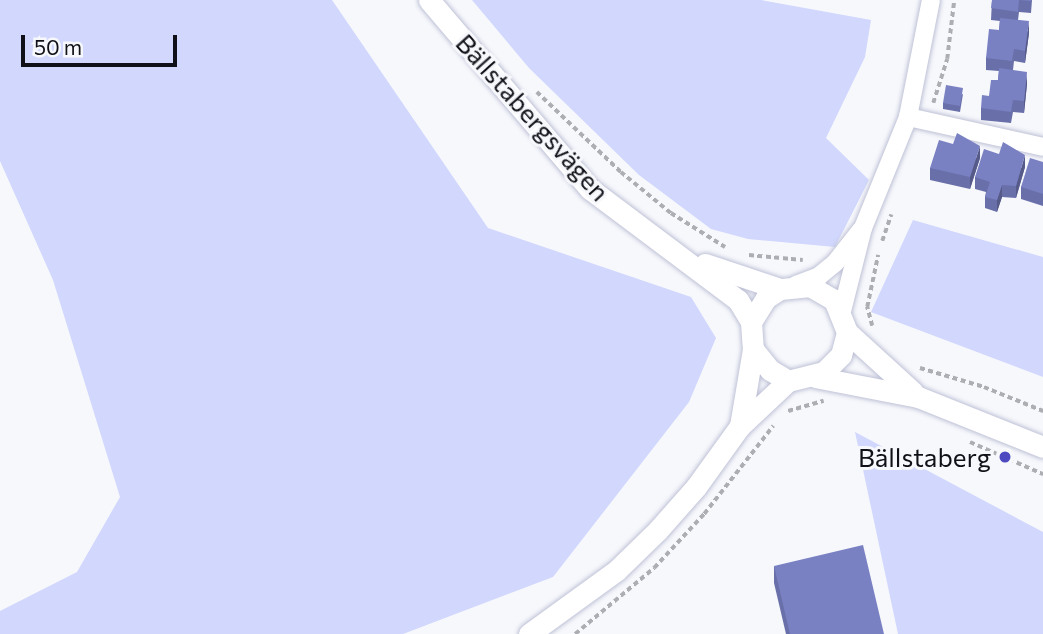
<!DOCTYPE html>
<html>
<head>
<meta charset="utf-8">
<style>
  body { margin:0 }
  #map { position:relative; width:1043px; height:634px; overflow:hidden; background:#f7f8fc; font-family:Commissioner,sans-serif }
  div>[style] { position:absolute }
  .green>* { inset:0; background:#d1d7fd }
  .path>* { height:3.5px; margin-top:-1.75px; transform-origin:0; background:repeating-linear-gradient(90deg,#adaeb3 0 5px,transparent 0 8.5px) }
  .roads { filter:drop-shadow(0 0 2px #bec1d6) drop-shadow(0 0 2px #bec1d6) }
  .minor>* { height:18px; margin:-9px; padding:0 9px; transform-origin:9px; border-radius:9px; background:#fff }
  .tertiary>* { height:21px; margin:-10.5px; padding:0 10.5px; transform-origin:10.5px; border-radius:10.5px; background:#fff }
  .wall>* { inset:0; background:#696fa8 }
  .shaded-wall>* { inset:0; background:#555a88 }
  .building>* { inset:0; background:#7a81c3 }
  .dots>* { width:19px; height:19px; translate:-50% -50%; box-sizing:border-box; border:4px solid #f7f8fc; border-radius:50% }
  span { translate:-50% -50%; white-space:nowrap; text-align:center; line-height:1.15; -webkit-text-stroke:6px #f7f8fc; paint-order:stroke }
  .street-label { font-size:26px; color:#101118 }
  .poi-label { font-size:26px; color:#101118 }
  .right { translate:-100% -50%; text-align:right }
  .scale { position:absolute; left:21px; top:35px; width:156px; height:32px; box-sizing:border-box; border:4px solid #101118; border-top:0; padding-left:9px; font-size:21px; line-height:24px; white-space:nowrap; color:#101118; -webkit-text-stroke:5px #f7f8fc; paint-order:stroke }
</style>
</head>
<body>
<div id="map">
  <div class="green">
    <i style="clip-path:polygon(0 0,332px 0,488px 228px,691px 297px,716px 338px,689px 402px,553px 577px,403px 634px,0 634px,0 611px,77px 572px,120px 497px,53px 280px,0 161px)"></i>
    <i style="clip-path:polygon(472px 0,761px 0,871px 20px,865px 57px,826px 138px,869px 180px,835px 247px,748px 239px,711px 229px,639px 175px,529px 68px)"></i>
    <i style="clip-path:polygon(913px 220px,1043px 257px,1043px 377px,871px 312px)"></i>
    <i style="clip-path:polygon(855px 432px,1043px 532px,1043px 634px,898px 634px)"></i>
  </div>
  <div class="path">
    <i style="left:537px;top:92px;width:116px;rotate:43.6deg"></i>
    <i style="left:621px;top:172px;width:65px;rotate:39.4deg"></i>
    <i style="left:671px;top:213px;width:64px;rotate:32.2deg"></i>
    <i style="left:933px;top:103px;width:46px;rotate:-72.3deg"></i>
    <i style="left:947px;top:59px;width:59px;rotate:-83.2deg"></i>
    <i style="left:882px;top:241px;width:28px;rotate:-71deg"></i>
    <i style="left:749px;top:255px;width:54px;rotate:5.3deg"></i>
    <i style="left:872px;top:326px;width:20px;rotate:-105deg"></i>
    <i style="left:867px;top:307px;width:53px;rotate:-78.1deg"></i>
    <i style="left:920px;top:368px;width:67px;rotate:16.5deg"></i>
    <i style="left:984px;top:387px;width:64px;rotate:22.1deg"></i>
    <i style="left:788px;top:411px;width:37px;rotate:-16deg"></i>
    <i style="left:970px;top:442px;width:80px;rotate:23.7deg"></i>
    <i style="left:575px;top:634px;width:103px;rotate:-39.9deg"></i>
    <i style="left:654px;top:568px;width:74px;rotate:-47.2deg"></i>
    <i style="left:704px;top:514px;width:112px;rotate:-51.9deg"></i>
  </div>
  <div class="roads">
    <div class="minor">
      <i style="left:908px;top:117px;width:138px;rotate:12.5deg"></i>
      <i style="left:796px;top:285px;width:25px;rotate:-21deg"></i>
      <i style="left:819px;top:276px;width:21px;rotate:-39deg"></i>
      <i style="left:835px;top:263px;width:42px;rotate:-51.8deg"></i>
      <i style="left:842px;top:311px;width:86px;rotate:-75.8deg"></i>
      <i style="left:863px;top:228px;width:120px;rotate:-67.9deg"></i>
      <i style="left:908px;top:117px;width:119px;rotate:-78.9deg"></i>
    </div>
    <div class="tertiary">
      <i style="left:429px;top:0;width:248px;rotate:49.6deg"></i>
      <i style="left:590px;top:189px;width:185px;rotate:36.9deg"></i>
      <i style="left:738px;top:300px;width:26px;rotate:59deg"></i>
      <i style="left:751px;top:322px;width:27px;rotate:86deg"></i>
      <i style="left:753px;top:349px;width:27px;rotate:51deg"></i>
      <i style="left:770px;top:370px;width:21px;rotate:31deg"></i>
      <i style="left:788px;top:381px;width:37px;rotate:-14deg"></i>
      <i style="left:824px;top:372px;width:24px;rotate:-45deg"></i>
      <i style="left:841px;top:355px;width:24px;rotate:-75deg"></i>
      <i style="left:847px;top:332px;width:35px;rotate:-112deg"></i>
      <i style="left:834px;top:300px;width:28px;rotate:-150deg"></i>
      <i style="left:810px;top:286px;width:30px;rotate:174deg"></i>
      <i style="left:780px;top:289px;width:17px;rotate:147deg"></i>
      <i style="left:766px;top:298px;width:28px;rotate:122deg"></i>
      <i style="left:705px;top:264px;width:79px;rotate:18.4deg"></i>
      <i style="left:847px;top:332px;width:89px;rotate:42.3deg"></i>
      <i style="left:815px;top:377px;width:105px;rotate:11deg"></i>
      <i style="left:918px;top:397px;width:135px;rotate:21.8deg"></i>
      <i style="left:740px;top:426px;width:78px;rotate:-80.4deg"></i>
      <i style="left:529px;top:634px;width:109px;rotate:-36deg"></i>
      <i style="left:617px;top:570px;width:57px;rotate:-44.3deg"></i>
      <i style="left:658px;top:530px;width:57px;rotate:-48.5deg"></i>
      <i style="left:696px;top:487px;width:75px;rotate:-54.2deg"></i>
      <i style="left:740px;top:426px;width:66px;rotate:-43.2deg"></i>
    </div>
  </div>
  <div class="wall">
    <i style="clip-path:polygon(992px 0,1032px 0,1031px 13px,1019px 12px,1018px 20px,1029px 33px,1025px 63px,1014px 61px,1013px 70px,1027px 84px,1024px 113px,1013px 112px,1011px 123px,981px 120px,981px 108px,989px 96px,998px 80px,999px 71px,986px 70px,986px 58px,999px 30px,1000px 21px,991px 20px)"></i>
    <i style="clip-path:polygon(963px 94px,960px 112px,943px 109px,943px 103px)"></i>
    <i style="clip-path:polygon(980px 158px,970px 189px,930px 180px,930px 168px)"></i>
    <i style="clip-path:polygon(1043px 162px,1043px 206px,1021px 199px,1021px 187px)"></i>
    <i style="clip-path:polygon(1025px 167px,1016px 198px,1002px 197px,997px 212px,985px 208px,985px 197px,986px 192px,975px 189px,975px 177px)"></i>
    <i style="clip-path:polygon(774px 566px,884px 634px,786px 634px,774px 583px)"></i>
  </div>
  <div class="shaded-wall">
    <i style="clip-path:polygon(1029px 21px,1029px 33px,1025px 63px,1025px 51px)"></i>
    <i style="clip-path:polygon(1027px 72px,1027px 84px,1024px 113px,1024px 101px)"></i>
    <i style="clip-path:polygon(980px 146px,980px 158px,970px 189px,970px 177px)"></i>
    <i style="clip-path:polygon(1025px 155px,1025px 167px,1016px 198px,1016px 186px)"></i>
    <i style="clip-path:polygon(1002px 185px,1002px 197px,997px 212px,997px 200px)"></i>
  </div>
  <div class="building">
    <i style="clip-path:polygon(992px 0,1031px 0,1031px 1px,1019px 0,1018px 12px,991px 8px)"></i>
    <i style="clip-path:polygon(1000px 18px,1029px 21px,1025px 51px,1014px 49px,1012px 61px,986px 58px,989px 29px,999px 30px)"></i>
    <i style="clip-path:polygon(999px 68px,1027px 72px,1024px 101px,1013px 100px,1011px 112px,981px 108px,982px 95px,989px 96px,991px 80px,998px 80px)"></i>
    <i style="clip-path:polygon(946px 85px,963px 88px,960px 106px,943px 103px)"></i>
    <i style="clip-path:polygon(957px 133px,980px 146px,970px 177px,930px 168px,939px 140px,953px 144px)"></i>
    <i style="clip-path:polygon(1003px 142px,1025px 155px,1016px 186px,1002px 185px,997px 200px,985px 197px,990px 182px,975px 177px,984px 149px,999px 154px)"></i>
    <i style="clip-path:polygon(1030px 158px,1043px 162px,1043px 194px,1021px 187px)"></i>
    <i style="clip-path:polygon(863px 545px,884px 634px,790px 634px,774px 566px)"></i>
  </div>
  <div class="dots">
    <i style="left:1005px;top:457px;background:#4d49c0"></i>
  </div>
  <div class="street-label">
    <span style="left:533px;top:117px;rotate:48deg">Bällstabergsvägen</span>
  </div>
  <div class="poi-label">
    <span class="right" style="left:991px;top:457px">Bällstaberg</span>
  </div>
  <div class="scale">50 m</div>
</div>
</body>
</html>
